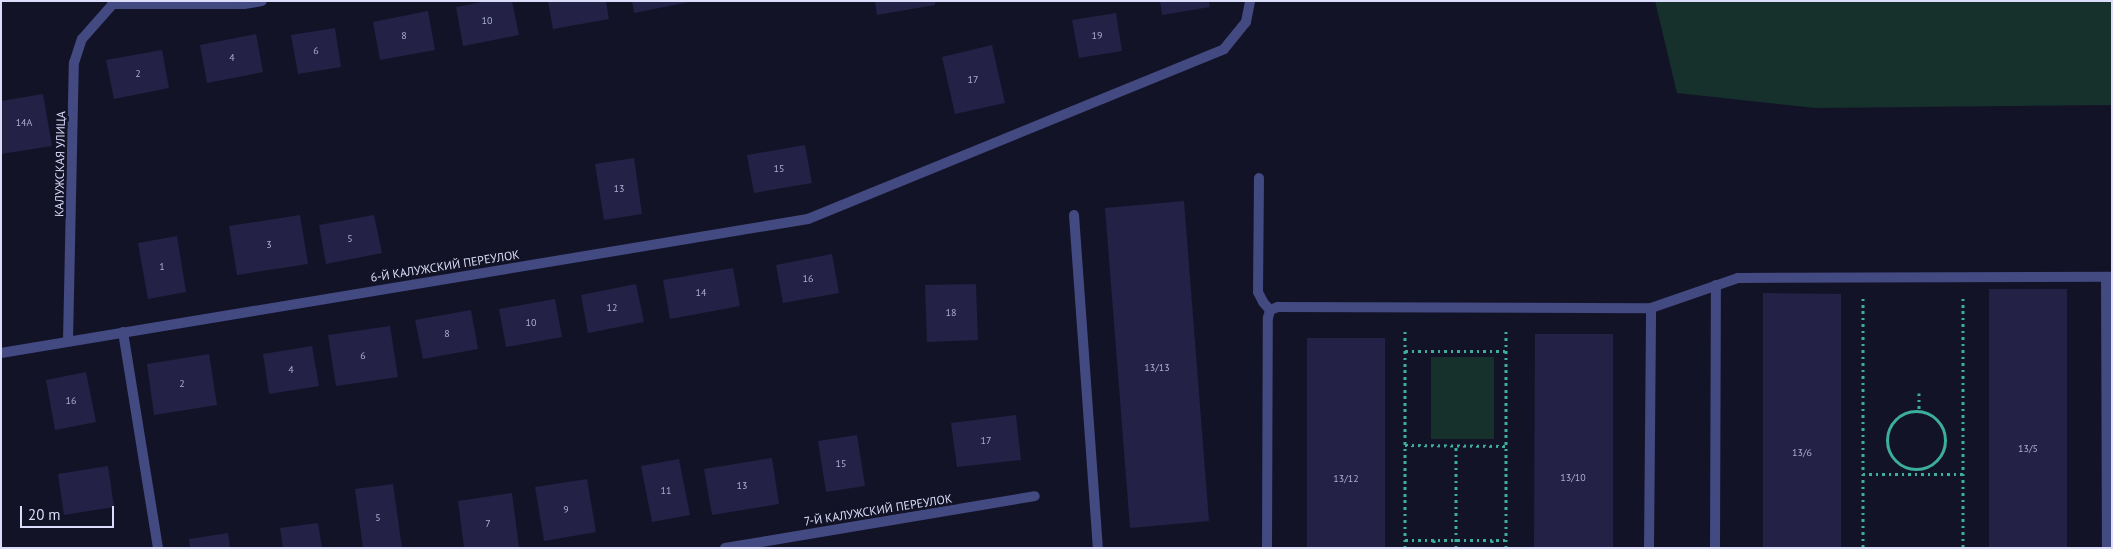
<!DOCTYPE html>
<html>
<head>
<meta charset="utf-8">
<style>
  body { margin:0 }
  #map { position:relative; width:2113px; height:549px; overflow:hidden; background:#131327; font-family:"PT Sans",sans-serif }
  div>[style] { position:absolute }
  .green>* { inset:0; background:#16302c }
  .building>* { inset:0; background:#232146 }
  .path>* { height:3px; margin-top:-1.5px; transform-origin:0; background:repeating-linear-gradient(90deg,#3dae98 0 2.5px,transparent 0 6.5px) }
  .path>.ring { margin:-1.5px; padding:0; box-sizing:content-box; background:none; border:3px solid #3dae98; border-radius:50% }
  .service>* { height:10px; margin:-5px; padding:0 5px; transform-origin:5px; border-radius:5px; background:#434981 }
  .minor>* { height:10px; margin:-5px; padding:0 5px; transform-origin:5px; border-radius:5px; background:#434981 }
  span { translate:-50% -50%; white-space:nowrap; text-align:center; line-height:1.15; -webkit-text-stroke:5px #131327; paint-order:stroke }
  .number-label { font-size:10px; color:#aeaece }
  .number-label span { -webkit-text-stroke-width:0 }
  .street-label { font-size:12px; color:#dcddfb }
  .frame { position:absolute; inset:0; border:2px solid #dcddfb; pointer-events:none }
  .scale { position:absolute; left:20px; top:506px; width:94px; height:22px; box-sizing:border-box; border:2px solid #dcddfb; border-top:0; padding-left:6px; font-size:15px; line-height:18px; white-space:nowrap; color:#dcddfb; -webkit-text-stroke:4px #131327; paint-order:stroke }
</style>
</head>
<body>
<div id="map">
  <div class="green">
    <i style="clip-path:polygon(1655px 1px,2112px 1px,2112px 105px,1815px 108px,1677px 93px)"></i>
    <i style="clip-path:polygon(1431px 357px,1494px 357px,1494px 439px,1431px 439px)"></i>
  </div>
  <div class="building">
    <i style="clip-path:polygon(488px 1px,512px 1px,519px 35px,463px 46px,456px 7px)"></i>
    <i style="clip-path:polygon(548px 1px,606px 1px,609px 19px,553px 29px)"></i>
    <i style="clip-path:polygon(632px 1px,689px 1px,689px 2px,634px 13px)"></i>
    <i style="clip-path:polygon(875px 1px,935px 1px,935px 5px,877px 15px)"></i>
    <i style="clip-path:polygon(1160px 1px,1209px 1px,1210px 7px,1162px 15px)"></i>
    <i style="clip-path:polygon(428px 11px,435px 50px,380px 60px,373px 22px)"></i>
    <i style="clip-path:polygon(1116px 13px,1122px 51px,1079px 58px,1072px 20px)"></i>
    <i style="clip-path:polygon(335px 28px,341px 67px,298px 74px,291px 35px)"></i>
    <i style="clip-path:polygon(256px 34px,263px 72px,207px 83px,200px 45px)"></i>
    <i style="clip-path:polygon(992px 45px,1005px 103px,955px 114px,942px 57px)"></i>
    <i style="clip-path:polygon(162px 50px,169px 88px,114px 99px,106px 60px)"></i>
    <i style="clip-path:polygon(43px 94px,52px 146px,1px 154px,1px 101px)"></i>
    <i style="clip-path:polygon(805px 145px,812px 183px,754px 193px,747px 155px)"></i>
    <i style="clip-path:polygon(634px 158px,642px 214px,604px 220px,595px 164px)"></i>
    <i style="clip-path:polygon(1184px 201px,1209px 521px,1130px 528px,1105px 208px)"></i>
    <i style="clip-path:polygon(300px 215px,308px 264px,237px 275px,229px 226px)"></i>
    <i style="clip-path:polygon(374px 215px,382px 253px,326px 264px,319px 225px)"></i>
    <i style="clip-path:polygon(177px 236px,186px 292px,148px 299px,138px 243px)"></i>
    <i style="clip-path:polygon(832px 254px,839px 293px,783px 303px,776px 265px)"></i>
    <i style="clip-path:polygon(733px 268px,740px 306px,670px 319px,663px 280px)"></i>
    <i style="clip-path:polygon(636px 284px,644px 322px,588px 333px,581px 295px)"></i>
    <i style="clip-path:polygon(976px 284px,978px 340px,927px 342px,925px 285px)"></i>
    <i style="clip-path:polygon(1989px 289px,2067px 289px,2067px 548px,1989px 548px)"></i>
    <i style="clip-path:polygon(1763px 293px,1841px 294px,1841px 548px,1763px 548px)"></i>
    <i style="clip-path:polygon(555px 299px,562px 337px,506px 347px,499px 309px)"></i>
    <i style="clip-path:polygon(471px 310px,478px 349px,423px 359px,415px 320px)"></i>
    <i style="clip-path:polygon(390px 326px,398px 377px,336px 386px,328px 335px)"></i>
    <i style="clip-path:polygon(1535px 334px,1613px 334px,1613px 548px,1534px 548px)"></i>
    <i style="clip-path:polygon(1307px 338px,1385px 338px,1385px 548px,1307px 548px)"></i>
    <i style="clip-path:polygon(312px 346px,319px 386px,269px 394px,263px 354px)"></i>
    <i style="clip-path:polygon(209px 354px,217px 405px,154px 415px,147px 364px)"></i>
    <i style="clip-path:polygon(86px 372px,96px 422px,55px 430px,46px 380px)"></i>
    <i style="clip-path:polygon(1016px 415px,1021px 460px,957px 467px,951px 423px)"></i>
    <i style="clip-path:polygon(857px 435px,865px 486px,826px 492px,818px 441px)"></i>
    <i style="clip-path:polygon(772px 458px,779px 504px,712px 515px,704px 469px)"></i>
    <i style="clip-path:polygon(679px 459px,690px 515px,652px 522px,641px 466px)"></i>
    <i style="clip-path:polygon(108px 466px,114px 507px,64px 515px,58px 474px)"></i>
    <i style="clip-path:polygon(587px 479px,596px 532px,544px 541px,535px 487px)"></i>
    <i style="clip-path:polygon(393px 484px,402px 548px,363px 548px,355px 489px)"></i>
    <i style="clip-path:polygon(512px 493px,519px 548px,464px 548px,458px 501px)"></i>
    <i style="clip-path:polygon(318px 523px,322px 548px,283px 548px,280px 528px)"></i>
    <i style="clip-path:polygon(228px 533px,230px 548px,190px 548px,189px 539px)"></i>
  </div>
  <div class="path">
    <i style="left:1863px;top:298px;width:250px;rotate:90deg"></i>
    <i style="left:1963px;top:298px;width:250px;rotate:90deg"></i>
    <i style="left:1405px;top:351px;width:101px"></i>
    <i style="left:1919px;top:393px;width:18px;rotate:90deg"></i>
    <i class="ring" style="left:1887px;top:411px;width:55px;height:55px"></i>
    <i style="left:1405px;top:445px;width:101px;rotate:0.6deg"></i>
    <i style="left:1863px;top:474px;width:100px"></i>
    <i style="left:1405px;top:540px;width:101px"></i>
    <i style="left:1434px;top:540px;width:8px;rotate:90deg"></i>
    <i style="left:1492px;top:540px;width:8px;rotate:90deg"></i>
    <i style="left:1405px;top:548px;width:220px;rotate:-90deg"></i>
    <i style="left:1456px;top:548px;width:102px;rotate:-90deg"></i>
    <i style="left:1506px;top:548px;width:220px;rotate:-90deg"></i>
  </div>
  <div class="service">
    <i style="left:1259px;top:178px;width:114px;rotate:90.5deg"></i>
    <i style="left:1258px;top:292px;width:11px;rotate:63deg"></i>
    <i style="left:1263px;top:302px;width:11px;rotate:49deg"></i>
    <i style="left:1074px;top:215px;width:334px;rotate:85.9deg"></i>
    <i style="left:2106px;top:277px;width:271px;rotate:89.8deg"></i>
    <i style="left:1267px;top:548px;width:230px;rotate:-89.8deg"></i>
    <i style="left:1268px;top:318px;width:8px;rotate:-76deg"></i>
    <i style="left:1270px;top:310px;width:9px;rotate:-21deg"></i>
    <i style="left:1278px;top:307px;width:373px;rotate:0.2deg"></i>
    <i style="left:1651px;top:308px;width:92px;rotate:-19deg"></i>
    <i style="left:1738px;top:278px;width:374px;rotate:-0.2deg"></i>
    <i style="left:1649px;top:548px;width:240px;rotate:-89.5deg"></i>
    <i style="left:1715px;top:548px;width:263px;rotate:-89.8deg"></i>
  </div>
  <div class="minor">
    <i style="left:113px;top:4px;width:131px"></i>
    <i style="left:244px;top:4px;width:18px;rotate:-9deg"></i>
    <i style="left:123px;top:332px;width:219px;rotate:80.8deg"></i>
    <i style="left:68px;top:341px;width:278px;rotate:-88.8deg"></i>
    <i style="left:74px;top:63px;width:25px;rotate:-72deg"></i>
    <i style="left:82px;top:39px;width:47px;rotate:-48.5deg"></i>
    <i style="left:113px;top:4px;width:3px;rotate:-108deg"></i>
    <i style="left:1px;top:353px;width:818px;rotate:-9.43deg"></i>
    <i style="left:808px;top:219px;width:449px;rotate:-22.2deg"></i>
    <i style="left:1224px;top:49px;width:35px;rotate:-51deg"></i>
    <i style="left:1246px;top:22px;width:21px;rotate:-79deg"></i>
    <i style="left:725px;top:548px;width:314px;rotate:-9.5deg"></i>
  </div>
  <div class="number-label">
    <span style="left:487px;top:21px">10</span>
    <span style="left:404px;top:36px">8</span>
    <span style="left:1097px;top:36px">19</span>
    <span style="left:316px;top:51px">6</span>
    <span style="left:232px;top:58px">4</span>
    <span style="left:138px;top:74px">2</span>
    <span style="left:973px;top:80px">17</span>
    <span style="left:24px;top:123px">14А</span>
    <span style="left:779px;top:169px">15</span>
    <span style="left:619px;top:189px">13</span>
    <span style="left:350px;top:239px">5</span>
    <span style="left:269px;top:245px">3</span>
    <span style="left:162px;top:267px">1</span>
    <span style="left:808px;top:279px">16</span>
    <span style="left:701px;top:293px">14</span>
    <span style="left:612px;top:308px">12</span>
    <span style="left:951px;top:313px">18</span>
    <span style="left:531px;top:323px">10</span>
    <span style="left:447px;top:334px">8</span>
    <span style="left:363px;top:356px">6</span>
    <span style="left:1157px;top:368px">13/13</span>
    <span style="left:291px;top:370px">4</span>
    <span style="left:182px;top:384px">2</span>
    <span style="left:71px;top:401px">16</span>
    <span style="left:986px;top:441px">17</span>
    <span style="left:2028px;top:449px">13/5</span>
    <span style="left:1802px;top:453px">13/6</span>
    <span style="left:841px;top:464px">15</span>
    <span style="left:1573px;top:478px">13/10</span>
    <span style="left:1346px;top:479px">13/12</span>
    <span style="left:742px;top:486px">13</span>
    <span style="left:666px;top:491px">11</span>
    <span style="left:566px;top:510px">9</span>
    <span style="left:378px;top:518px">5</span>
    <span style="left:488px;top:524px">7</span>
  </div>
  <div class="street-label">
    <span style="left:60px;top:164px;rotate:-89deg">КАЛУЖСКАЯ УЛИЦА</span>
    <span style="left:445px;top:266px;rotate:-9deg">6-Й КАЛУЖСКИЙ ПЕРЕУЛОК</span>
    <span style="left:878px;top:510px;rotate:-9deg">7-Й КАЛУЖСКИЙ ПЕРЕУЛОК</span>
  </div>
  <div class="frame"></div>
  <div class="scale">20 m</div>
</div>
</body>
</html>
